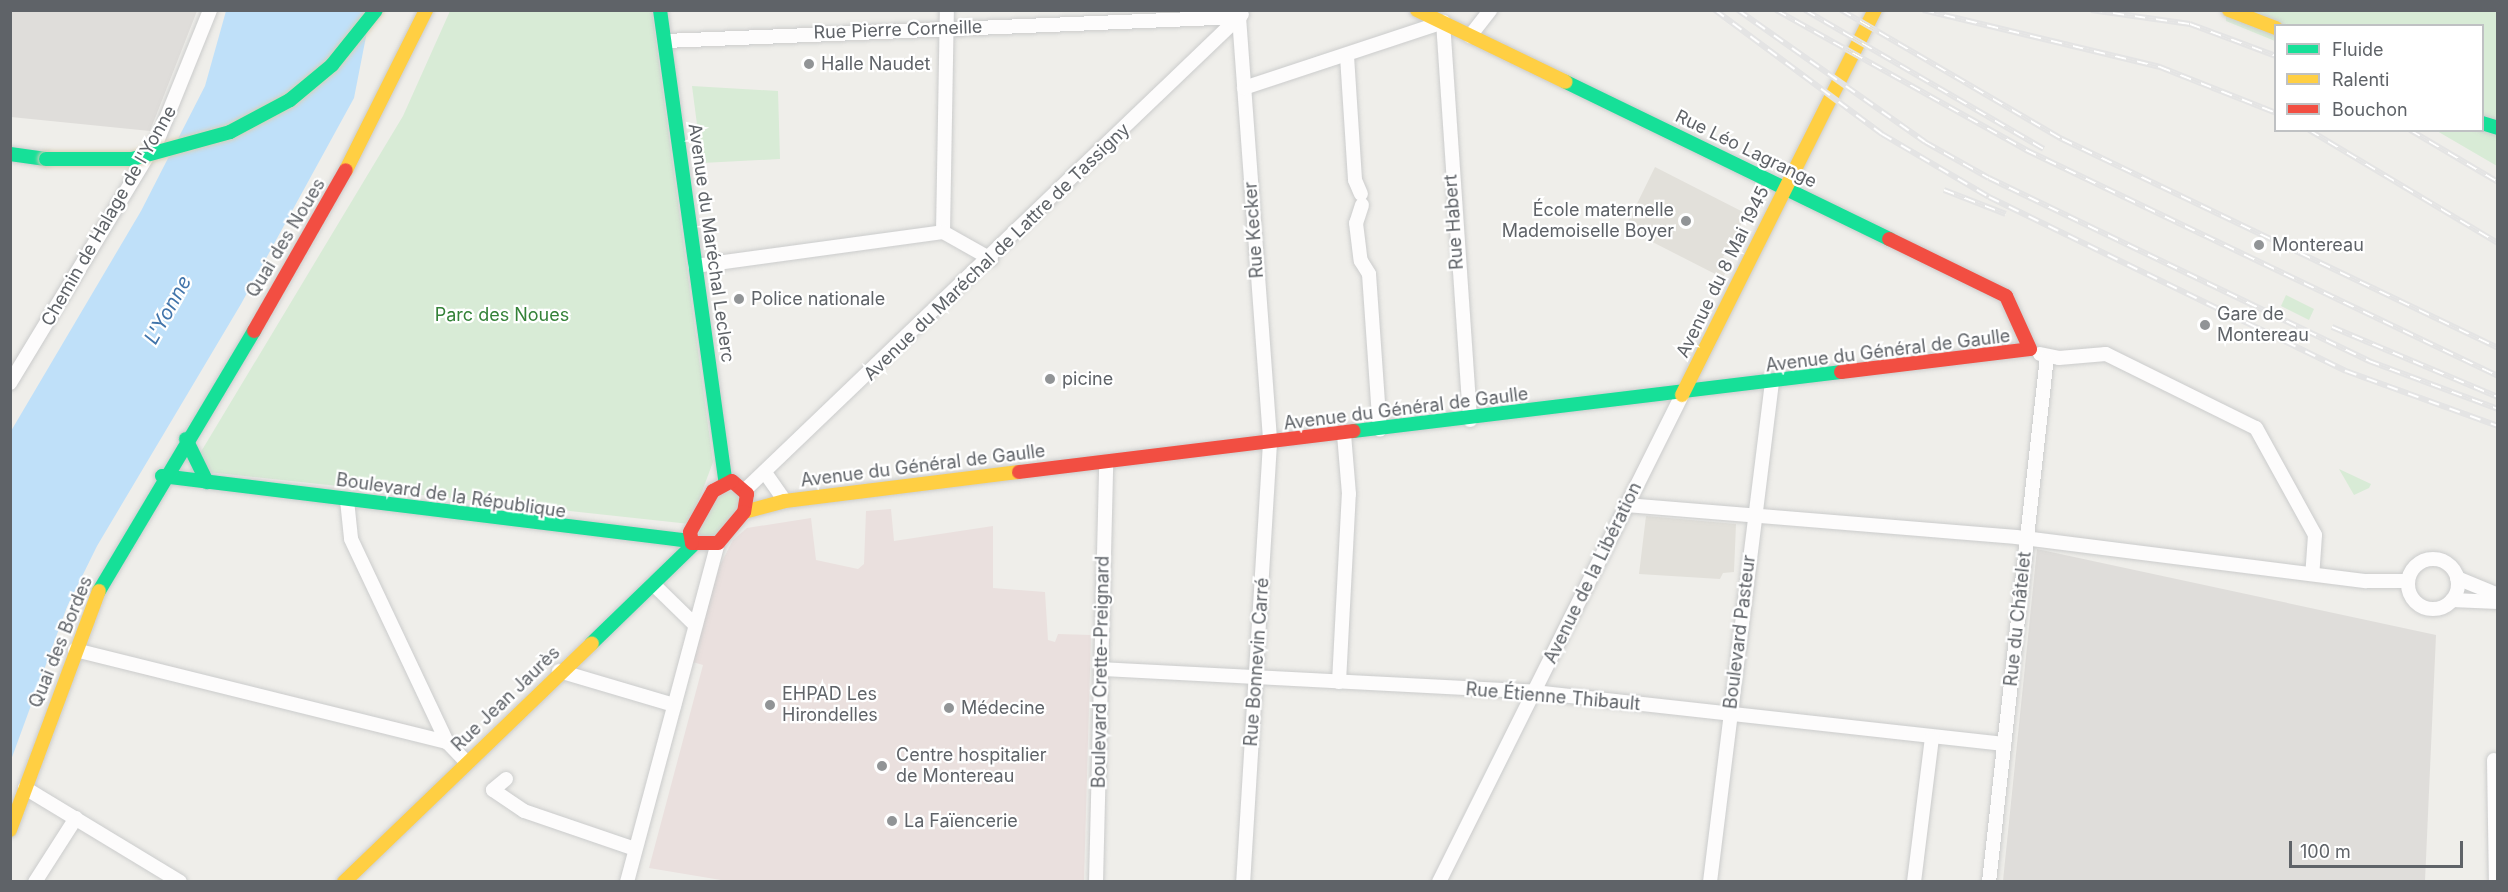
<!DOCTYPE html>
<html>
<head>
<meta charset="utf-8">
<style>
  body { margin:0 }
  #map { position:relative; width:2508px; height:892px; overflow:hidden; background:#efeeea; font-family:Inter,sans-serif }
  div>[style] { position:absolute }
  .industrial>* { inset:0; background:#dfddda }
  .education>* { inset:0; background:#e2e0da }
  .medical>* { inset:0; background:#eae0de }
  .green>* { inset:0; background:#d8ebd6 }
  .water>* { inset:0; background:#bfe0f9 }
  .roads { filter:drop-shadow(0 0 2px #cbcccc) drop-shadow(0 0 2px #cbcccc) }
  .street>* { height:14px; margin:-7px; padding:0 7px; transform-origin:7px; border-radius:7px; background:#fdfcfc }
  .street>.ring { margin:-7px; padding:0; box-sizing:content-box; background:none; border:14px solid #fdfcfc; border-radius:50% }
  .fast>* { height:14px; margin:-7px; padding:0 7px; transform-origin:7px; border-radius:7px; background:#16e098 }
  .slow>* { height:14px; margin:-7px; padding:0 7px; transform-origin:7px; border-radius:7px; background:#ffcf43 }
  .jam>* { height:14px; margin:-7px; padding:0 7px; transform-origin:7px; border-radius:7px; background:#f24e42 }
  .rail>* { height:6px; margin-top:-3px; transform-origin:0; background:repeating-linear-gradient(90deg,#fff 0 11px,#e4e4e4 0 22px); box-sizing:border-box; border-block:2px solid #e4e4e4 }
  .bridges { filter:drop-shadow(0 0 2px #d7ceb8) drop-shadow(0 0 2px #d7ceb8) }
  .fast-bridge>* { height:14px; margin:-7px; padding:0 7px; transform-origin:7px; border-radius:7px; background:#16e098 }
  .dots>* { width:16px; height:16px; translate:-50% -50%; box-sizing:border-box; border:3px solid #fff; border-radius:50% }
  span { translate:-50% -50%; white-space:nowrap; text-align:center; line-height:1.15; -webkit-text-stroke:4.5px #fff; paint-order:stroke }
  .street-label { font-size:18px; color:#5f6368 }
  .poi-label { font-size:18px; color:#5f6368 }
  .left { translate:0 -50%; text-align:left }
  .right { translate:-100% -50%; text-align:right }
  .park-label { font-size:18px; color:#348238 }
  .water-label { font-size:20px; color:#4174aa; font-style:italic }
  .frame { position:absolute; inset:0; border:12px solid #5f6368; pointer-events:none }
  .legend { position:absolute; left:2274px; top:24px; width:210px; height:108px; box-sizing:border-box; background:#fff; border:2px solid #bfc1c3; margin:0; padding:8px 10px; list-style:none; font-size:18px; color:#5f6368 }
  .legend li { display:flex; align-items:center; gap:12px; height:30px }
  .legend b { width:30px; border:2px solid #bfc1c3 }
  .scale { position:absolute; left:2289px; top:841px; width:174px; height:27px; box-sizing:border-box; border:3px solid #5f6368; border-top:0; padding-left:8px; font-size:18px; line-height:21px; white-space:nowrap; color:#5f6368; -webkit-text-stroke:4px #fff; paint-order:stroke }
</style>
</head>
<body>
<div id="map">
  <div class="industrial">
    <i style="clip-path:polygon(10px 11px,11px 10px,197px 11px,150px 131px,11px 117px)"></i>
    <i style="clip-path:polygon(2037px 549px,2436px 635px,2425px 881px,2003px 881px)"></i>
  </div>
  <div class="education">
    <i style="clip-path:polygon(1655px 167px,1747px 214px,1723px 257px,1730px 261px,1723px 278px,1625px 228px)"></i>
    <i style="clip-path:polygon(1646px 516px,1736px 524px,1734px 572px,1723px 573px,1720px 579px,1639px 574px)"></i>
  </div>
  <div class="medical">
    <i style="clip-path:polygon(891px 509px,894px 541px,993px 526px,993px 588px,1045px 592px,1048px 640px,1055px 642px,1058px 634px,1091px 635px,1084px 881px,733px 882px,649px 868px,703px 665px,693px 662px,718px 569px,733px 540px,747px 528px,811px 518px,816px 560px,858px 569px,864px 564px,866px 511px)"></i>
  </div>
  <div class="green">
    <i style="clip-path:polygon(2226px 10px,2497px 11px,2497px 166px,2437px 131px,2482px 130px,2482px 26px,2276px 26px,2275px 41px,2226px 21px)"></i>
    <i style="clip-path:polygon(450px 11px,652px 11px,713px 462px,690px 524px,190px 470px,403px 116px)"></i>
    <i style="clip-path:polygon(692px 86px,778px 91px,780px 159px,702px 163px)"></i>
    <i style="clip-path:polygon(2286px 295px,2314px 309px,2309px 320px,2281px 306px)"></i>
    <i style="clip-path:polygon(2339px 469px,2371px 484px,2369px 488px,2354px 495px)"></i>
    <i style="clip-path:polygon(737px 491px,741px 505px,717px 536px,707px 541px,699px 536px,699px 526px,721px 492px)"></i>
  </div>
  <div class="water">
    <i style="clip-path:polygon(226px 11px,371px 11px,354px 98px,241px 304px,97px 546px,67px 607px,11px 760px,11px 431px,141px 211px,205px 86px)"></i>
  </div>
  <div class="roads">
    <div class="street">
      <i style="left:1470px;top:36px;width:33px;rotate:-52deg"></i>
      <i style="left:665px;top:41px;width:575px;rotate:-2.39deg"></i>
      <i style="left:1239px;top:17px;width:427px;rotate:85.8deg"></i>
      <i style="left:1270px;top:443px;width:440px;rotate:93.5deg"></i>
      <i style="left:1347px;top:56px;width:124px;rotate:86.3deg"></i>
      <i style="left:1355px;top:180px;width:15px;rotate:67deg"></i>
      <i style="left:1244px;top:88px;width:210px;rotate:-18.3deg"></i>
      <i style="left:1443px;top:22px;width:399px;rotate:86.1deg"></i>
      <i style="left:1362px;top:205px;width:19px;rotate:108deg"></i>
      <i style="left:1356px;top:223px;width:38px;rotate:83deg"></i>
      <i style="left:1361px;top:261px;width:15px;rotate:58deg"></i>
      <i style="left:1369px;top:274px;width:156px;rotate:86deg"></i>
      <i style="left:943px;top:232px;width:222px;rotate:-89deg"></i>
      <i style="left:695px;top:266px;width:250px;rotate:-7.8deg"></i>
      <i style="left:943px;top:232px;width:55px;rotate:29.4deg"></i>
      <i style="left:2040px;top:354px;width:19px;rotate:12deg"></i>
      <i style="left:2059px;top:358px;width:47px;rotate:-4.9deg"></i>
      <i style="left:2106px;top:354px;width:167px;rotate:26.3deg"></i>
      <i style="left:2256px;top:428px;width:122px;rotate:61.1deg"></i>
      <i style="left:2315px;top:535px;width:39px;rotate:94deg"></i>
      <i style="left:10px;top:383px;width:285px;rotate:-58.8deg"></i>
      <i style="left:158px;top:139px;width:139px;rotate:-68deg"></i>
      <i style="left:766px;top:474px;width:33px;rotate:55deg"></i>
      <i style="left:745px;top:490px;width:688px;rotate:-43.76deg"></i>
      <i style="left:347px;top:500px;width:39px;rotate:84deg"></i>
      <i style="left:351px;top:539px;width:225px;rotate:64.7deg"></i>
      <i style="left:447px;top:742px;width:28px;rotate:46deg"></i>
      <i style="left:1627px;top:505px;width:390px;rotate:4.7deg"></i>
      <i style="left:2016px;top:537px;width:353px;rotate:7.2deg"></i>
      <i style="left:2366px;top:581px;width:42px"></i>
      <i class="ring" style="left:2408px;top:559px;width:36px;height:36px"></i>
      <i style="left:2457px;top:578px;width:44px;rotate:22.5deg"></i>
      <i style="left:653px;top:584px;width:59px;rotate:44.3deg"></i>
      <i style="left:2452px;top:600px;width:46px;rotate:2.5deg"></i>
      <i style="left:75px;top:650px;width:383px;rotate:13.9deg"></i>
      <i style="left:1101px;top:669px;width:434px;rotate:3deg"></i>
      <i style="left:1534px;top:692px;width:473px;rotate:6.3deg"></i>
      <i style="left:559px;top:671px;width:120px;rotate:16.5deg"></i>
      <i style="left:1339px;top:682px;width:188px;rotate:-87deg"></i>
      <i style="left:1349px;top:494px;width:59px;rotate:-94.8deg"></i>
      <i style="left:2494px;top:760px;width:122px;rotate:89.1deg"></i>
      <i style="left:506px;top:779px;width:17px;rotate:140deg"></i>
      <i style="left:493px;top:790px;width:37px;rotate:34deg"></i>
      <i style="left:524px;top:811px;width:117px;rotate:18.9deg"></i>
      <i style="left:25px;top:788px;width:181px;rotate:31.2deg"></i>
      <i style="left:35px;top:882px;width:76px;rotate:-57.4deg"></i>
      <i style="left:627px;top:882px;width:351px;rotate:-75deg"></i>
      <i style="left:1096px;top:882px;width:419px;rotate:-88.6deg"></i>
      <i style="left:1439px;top:882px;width:544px;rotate:-63.48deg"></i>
      <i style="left:1710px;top:882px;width:504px;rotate:-82.93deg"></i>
      <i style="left:1914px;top:882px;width:146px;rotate:-82.9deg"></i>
      <i style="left:1989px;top:882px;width:528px;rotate:-83.7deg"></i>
    </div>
    <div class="fast">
      <i style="left:660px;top:10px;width:475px;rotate:82.1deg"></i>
      <i style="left:1566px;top:82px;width:359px;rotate:25.9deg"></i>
      <i style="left:2482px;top:123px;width:17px;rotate:17deg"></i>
      <i style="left:10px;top:154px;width:36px;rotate:8deg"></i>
      <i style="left:1354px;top:431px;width:491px;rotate:-6.9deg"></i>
      <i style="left:186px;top:439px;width:48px;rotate:64deg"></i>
      <i style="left:162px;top:476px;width:532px;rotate:7.02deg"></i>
      <i style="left:99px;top:591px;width:303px;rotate:-59.2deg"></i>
      <i style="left:592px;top:643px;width:142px;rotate:-44.1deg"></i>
    </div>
    <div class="slow">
      <i style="left:1417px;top:10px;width:165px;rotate:25.8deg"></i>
      <i style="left:2229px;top:10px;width:50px;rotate:21deg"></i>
      <i style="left:346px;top:170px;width:179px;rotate:-63.4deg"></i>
      <i style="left:1682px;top:395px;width:431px;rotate:-63.4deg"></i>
      <i style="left:744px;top:512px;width:42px;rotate:-15deg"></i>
      <i style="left:785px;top:501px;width:236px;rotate:-7.1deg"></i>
      <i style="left:10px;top:830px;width:255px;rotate:-69.6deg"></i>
      <i style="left:344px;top:882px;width:344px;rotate:-43.9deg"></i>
    </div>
    <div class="jam">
      <i style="left:254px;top:331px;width:185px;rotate:-60.3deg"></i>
      <i style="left:1841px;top:372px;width:190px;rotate:-6.9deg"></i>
      <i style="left:2030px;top:349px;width:58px;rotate:-114.4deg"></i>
      <i style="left:2006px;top:296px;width:130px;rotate:-154deg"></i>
      <i style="left:1019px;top:472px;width:337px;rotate:-7deg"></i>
      <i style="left:732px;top:481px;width:20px;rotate:41deg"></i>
      <i style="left:747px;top:494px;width:18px;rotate:99deg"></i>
      <i style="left:744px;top:512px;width:40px;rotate:130deg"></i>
      <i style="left:718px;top:543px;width:26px;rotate:180deg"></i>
      <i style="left:692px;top:543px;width:11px;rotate:-100deg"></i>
      <i style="left:690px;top:532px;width:47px;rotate:-60.7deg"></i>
      <i style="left:713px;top:491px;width:21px;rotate:-28deg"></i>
    </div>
  </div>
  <div class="rail">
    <i style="left:1715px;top:10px;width:208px;rotate:36.6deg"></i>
    <i style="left:1882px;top:134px;width:124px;rotate:30.5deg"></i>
    <i style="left:1989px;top:197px;width:397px;rotate:26deg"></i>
    <i style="left:2346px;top:371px;width:162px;rotate:19.9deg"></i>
    <i style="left:1738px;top:10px;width:229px;rotate:35.2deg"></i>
    <i style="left:1925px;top:142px;width:73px;rotate:29.4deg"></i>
    <i style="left:1989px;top:178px;width:422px;rotate:25.7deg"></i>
    <i style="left:2369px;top:361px;width:138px;rotate:20.4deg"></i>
    <i style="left:1776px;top:10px;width:287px;rotate:29.2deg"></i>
    <i style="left:2026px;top:150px;width:523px;rotate:25.59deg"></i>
    <i style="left:1805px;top:10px;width:276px;rotate:30.2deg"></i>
    <i style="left:1841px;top:10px;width:256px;rotate:30.3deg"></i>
    <i style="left:2062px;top:139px;width:484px;rotate:25.6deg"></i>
    <i style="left:1923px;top:10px;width:244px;rotate:13.5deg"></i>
    <i style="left:2160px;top:67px;width:125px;rotate:21.6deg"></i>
    <i style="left:2091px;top:10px;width:100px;rotate:8deg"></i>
    <i style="left:2190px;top:24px;width:92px;rotate:20.4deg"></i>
    <i style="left:2309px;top:130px;width:220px;rotate:30.9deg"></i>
    <i style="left:2410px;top:130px;width:102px;rotate:30.6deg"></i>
    <i style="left:1944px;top:190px;width:66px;rotate:21.2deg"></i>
    <i style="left:2332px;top:327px;width:180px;rotate:22.9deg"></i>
  </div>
  <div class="bridges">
    <div class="fast-bridge">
      <i style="left:46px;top:159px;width:86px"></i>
      <i style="left:132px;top:159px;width:102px;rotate:-15.4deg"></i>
      <i style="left:230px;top:132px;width:68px;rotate:-28.1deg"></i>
      <i style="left:290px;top:100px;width:55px;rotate:-39.8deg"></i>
      <i style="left:332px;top:65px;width:70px;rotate:-51.3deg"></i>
    </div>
  </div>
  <div class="dots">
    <i style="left:809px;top:64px;background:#919496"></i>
    <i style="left:1686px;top:221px;background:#919496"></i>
    <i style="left:2259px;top:245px;background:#919496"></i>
    <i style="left:739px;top:299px;background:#919496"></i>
    <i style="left:2205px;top:325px;background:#919496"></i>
    <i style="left:1050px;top:379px;background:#919496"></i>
    <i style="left:770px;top:705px;background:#919496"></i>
    <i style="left:949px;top:708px;background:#919496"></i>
    <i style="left:882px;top:766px;background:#919496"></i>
    <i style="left:892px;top:821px;background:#919496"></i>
  </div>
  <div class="street-label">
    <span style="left:898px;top:30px;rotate:-2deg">Rue Pierre Corneille</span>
    <span style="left:1746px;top:149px;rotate:26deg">Rue Léo Lagrange</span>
    <span style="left:109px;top:216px;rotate:-60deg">Chemin de Halage de l'Yonne</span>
    <span style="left:1454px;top:222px;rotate:-94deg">Rue Habert</span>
    <span style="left:1254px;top:230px;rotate:-94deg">Rue Kecker</span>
    <span style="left:286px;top:238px;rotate:-59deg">Quai des Noues</span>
    <span style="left:711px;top:243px;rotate:82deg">Avenue du Maréchal Leclerc</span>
    <span style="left:997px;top:252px;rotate:-44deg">Avenue du Maréchal de Lattre de Tassigny</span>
    <span style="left:1723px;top:272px;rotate:-64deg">Avenue du 8 Mai 1945</span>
    <span style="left:1888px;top:351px;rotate:-7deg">Avenue du Général de Gaulle</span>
    <span style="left:1406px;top:409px;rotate:-7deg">Avenue du Général de Gaulle</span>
    <span style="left:923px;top:466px;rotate:-7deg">Avenue du Général de Gaulle</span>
    <span style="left:451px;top:496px;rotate:8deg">Boulevard de la République</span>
    <span style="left:1593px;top:573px;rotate:-64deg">Avenue de la Libération</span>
    <span style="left:2018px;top:619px;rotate:-84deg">Rue du Châtelet</span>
    <span style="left:1740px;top:632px;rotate:-83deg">Boulevard Pasteur</span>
    <span style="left:61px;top:642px;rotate:-68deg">Quai des Bordes</span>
    <span style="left:1257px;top:662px;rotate:-86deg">Rue Bonnevin Carré</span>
    <span style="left:1101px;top:672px;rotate:-89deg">Boulevard Crette-Preignard</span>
    <span style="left:1553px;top:697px;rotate:5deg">Rue Étienne Thibault</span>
    <span style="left:506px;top:699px;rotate:-44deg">Rue Jean Jaurès</span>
  </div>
  <div class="poi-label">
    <span class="left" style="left:821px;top:64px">Halle Naudet</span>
    <span class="right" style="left:1674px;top:221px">École maternelle<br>Mademoiselle Boyer</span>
    <span class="left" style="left:2272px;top:245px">Montereau</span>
    <span class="left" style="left:751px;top:299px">Police nationale</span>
    <span class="left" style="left:2217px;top:325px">Gare de<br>Montereau</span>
    <span class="left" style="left:1062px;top:379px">picine</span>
    <span class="left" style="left:782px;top:705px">EHPAD Les<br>Hirondelles</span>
    <span class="left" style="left:961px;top:708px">Médecine</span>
    <span class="left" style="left:896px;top:766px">Centre hospitalier<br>de Montereau</span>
    <span class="left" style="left:904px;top:821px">La Faïencerie</span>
  </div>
  <div class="park-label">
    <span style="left:502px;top:315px">Parc des Noues</span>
  </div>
  <div class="water-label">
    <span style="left:168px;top:310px;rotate:-61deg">L'Yonne</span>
  </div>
  <div class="frame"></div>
  <ul class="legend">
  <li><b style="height:8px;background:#16e098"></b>Fluide</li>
  <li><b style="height:8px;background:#ffcf43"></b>Ralenti</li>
  <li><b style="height:8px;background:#f24e42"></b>Bouchon</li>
  </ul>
  <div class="scale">100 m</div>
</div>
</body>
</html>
